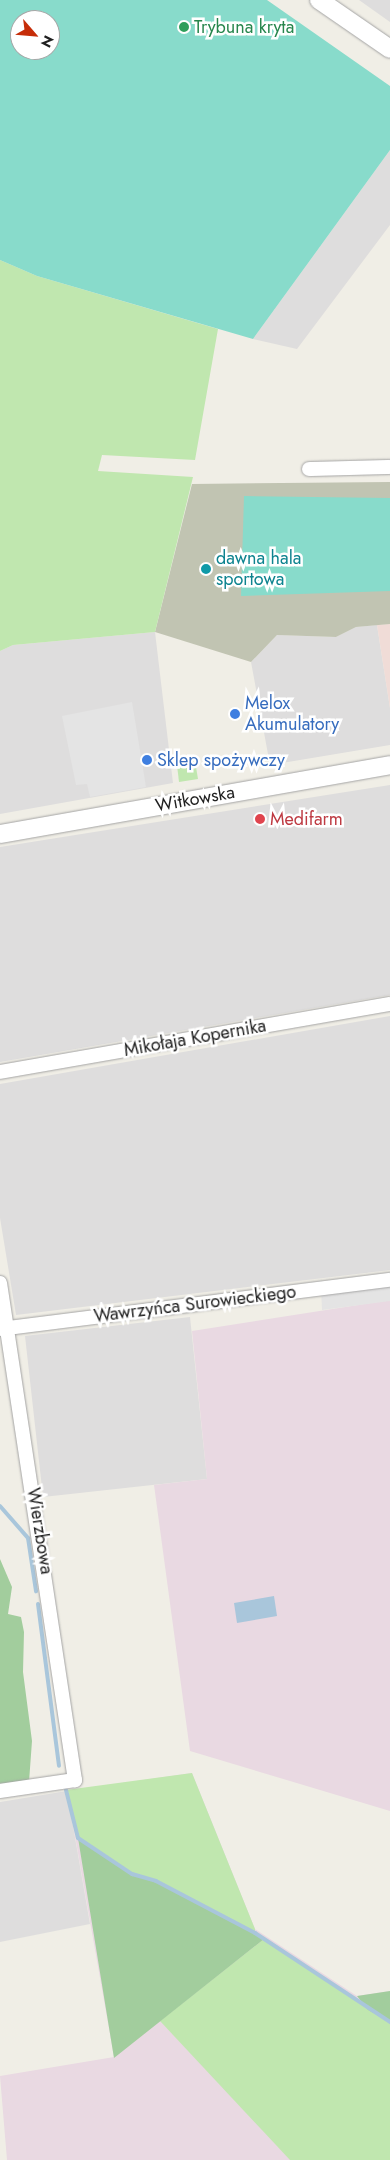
<!DOCTYPE html>
<html>
<head>
<meta charset="utf-8">
<style>
  body { margin:0 }
  #map { position:relative; width:390px; height:2160px; overflow:hidden; background:#f0eee6; font-family:Jost,sans-serif }
  div>[style] { position:absolute }
  .residential>* { inset:0; background:#dedddd }
  .commercial>* { inset:0; background:#f0dcd7 }
  .industrial>* { inset:0; background:#e9d9e2 }
  .construction>* { inset:0; background:#c1c4b2 }
  .grass>* { inset:0; background:#c0e7af }
  .forest>* { inset:0; background:#a2cd9d }
  .pitch>* { inset:0; background:#88dbcb }
  .parking>* { inset:0; background:#e4e4e4 }
  .water>* { inset:0; background:#a9c6db }
  .stream>* { height:4px; margin:-2px; padding:0 2px; transform-origin:2px; border-radius:2px; background:#a9c6db }
  .roads { filter:drop-shadow(0 0 1px #a4a4a4) drop-shadow(0 0 1px #a4a4a4) }
  .minor>* { height:14px; margin:-7px; padding:0 7px; transform-origin:7px; border-radius:7px; background:#fff }
  .tertiary>* { height:18px; margin:-9px; padding:0 9px; transform-origin:9px; border-radius:9px; background:#fff }
  .dots>* { width:14px; height:14px; translate:-50% -50%; box-sizing:border-box; border:2px solid #fff; border-radius:50% }
  span { translate:-50% -50%; white-space:nowrap; text-align:center; line-height:1.15; -webkit-text-stroke:5px #fff; paint-order:stroke }
  .leisure-label { font-size:18px; color:#27864d }
  .left { translate:0 -50%; text-align:left }
  .culture-label { font-size:18px; color:#0d838f }
  .shop-label { font-size:18px; color:#366cbe }
  .street-label { font-size:18px; color:#202020 }
  .health-label { font-size:18px; color:#be3a42 }
  .north { position:absolute; left:10px; top:10px; width:50px; height:50px; box-sizing:border-box; background:#fff; border:1px solid #a6a6a6; border-radius:50%; rotate:117deg; font-size:14px; font-weight:700; line-height:20px; text-align:center; color:#202020 }
  .north::after { content:''; display:block; margin:auto; width:18px; height:22px; background:#c62d09; clip-path:polygon(50% 0,100% 100%,50% 72%,0 100%) }
</style>
</head>
<body>
<div id="map">
  <div class="residential">
    <i style="clip-path:polygon(359px 0,390px 0,390px 22px)"></i>
    <i style="clip-path:polygon(390px 150px,390px 225px,297px 349px,253px 339px)"></i>
    <i style="clip-path:polygon(377px 625px,390px 708px,390px 745px,270px 765px,251px 662px,277px 635px,336px 637px,356px 627px)"></i>
    <i style="clip-path:polygon(155px 632px,173px 783px,0 814px,0 651px,13px 645px)"></i>
    <i style="clip-path:polygon(390px 785px,390px 995px,0 1062px,0 847px)"></i>
    <i style="clip-path:polygon(390px 1016px,390px 1270px,16px 1315px,0 1218px,0 1084px)"></i>
    <i style="clip-path:polygon(190px 1317px,207px 1479px,43px 1497px,25px 1336px)"></i>
    <i style="clip-path:polygon(67px 1791px,90px 1924px,0 1942px,0 1802px)"></i>
  </div>
  <div class="commercial">
    <i style="clip-path:polygon(390px 624px,390px 708px,377px 625px)"></i>
  </div>
  <div class="industrial">
    <i style="clip-path:polygon(390px 1300px,390px 1811px,190px 1751px,154px 1485px,207px 1479px,192px 1331px)"></i>
    <i style="clip-path:polygon(192px 1773px,255px 1929px,357px 1996px,390px 1991px,390px 2160px,7px 2160px,0 2076px,114px 2057px,67px 1791px)"></i>
  </div>
  <div class="construction">
    <i style="clip-path:polygon(390px 482px,390px 624px,356px 627px,336px 637px,277px 635px,251px 662px,155px 632px,192px 484px)"></i>
  </div>
  <div class="grass">
    <i style="clip-path:polygon(0 260px,37px 276px,218px 329px,195px 460px,102px 455px,98px 471px,193px 477px,155px 632px,13px 645px,0 651px)"></i>
    <i style="clip-path:polygon(194px 755px,198px 779px,179px 782px,177px 765px)"></i>
    <i style="clip-path:polygon(192px 1773px,255px 1929px,255px 1933px,156px 1881px,132px 1874px,78px 1838px,66px 1790px)"></i>
    <i style="clip-path:polygon(264px 1939px,390px 2020px,390px 2160px,290px 2160px,160px 2021px)"></i>
  </div>
  <div class="forest">
    <i style="clip-path:polygon(0 1559px,12px 1587px,8px 1614px,21px 1617px,24px 1632px,23px 1672px,32px 1741px,29px 1782px,0 1785px)"></i>
    <i style="clip-path:polygon(78px 1838px,132px 1874px,156px 1881px,264px 1939px,114px 2058px)"></i>
    <i style="clip-path:polygon(390px 1991px,390px 2022px,368px 2010px,357px 1996px)"></i>
  </div>
  <div class="pitch">
    <i style="clip-path:polygon(evenodd,0 0,267px 0,390px 86px,390px 150px,253px 339px,37px 276px,0 260px,0 0,20px 20px,50px 20px,50px 50px,20px 50px,20px 20px)"></i>
    <i style="clip-path:polygon(244px 496px,390px 498px,390px 591px,241px 596px)"></i>
  </div>
  <div class="parking">
    <i style="clip-path:polygon(132px 702px,146px 787px,90px 797px,87px 784px,76px 785px,62px 716px)"></i>
    <i style="clip-path:polygon(390px 1280px,390px 1301px,322px 1310px,321px 1288px)"></i>
  </div>
  <div class="water">
    <i style="clip-path:polygon(274px 1596px,277px 1616px,237px 1623px,234px 1603px)"></i>
  </div>
  <div class="stream">
    <i style="left:0;top:1506px;width:43px;rotate:48.8deg"></i>
    <i style="left:28px;top:1538px;width:54px;rotate:81.4deg"></i>
    <i style="left:38px;top:1604px;width:163px;rotate:82.6deg"></i>
    <i style="left:66px;top:1790px;width:49px;rotate:76deg"></i>
    <i style="left:78px;top:1838px;width:65px;rotate:33.7deg"></i>
    <i style="left:132px;top:1874px;width:25px;rotate:16deg"></i>
    <i style="left:156px;top:1881px;width:112px;rotate:27.7deg"></i>
    <i style="left:255px;top:1933px;width:162px;rotate:33.4deg"></i>
  </div>
  <div class="roads">
    <div class="minor">
      <i style="left:309px;top:469px;width:81px;rotate:-1.4deg"></i>
      <i style="left:0;top:1072px;width:396px;rotate:-9.9deg"></i>
      <i style="left:0;top:1283px;width:503px;rotate:81.42deg"></i>
      <i style="left:75px;top:1780px;width:76px;rotate:171.7deg"></i>
      <i style="left:0;top:1329px;width:393px;rotate:-7.2deg"></i>
    </div>
    <div class="tertiary">
      <i style="left:319px;top:0;width:86px;rotate:34.6deg"></i>
      <i style="left:0;top:834px;width:396px;rotate:-10deg"></i>
    </div>
  </div>
  <div class="dots">
    <i style="left:184px;top:27px;background:#2e9e5b"></i>
    <i style="left:206px;top:569px;background:#0f9aa8"></i>
    <i style="left:235px;top:714px;background:#3f7fe0"></i>
    <i style="left:147px;top:760px;background:#3f7fe0"></i>
    <i style="left:260px;top:819px;background:#e0444e"></i>
  </div>
  <div class="leisure-label">
    <span class="left" style="left:194px;top:27px">Trybuna kryta</span>
  </div>
  <div class="culture-label">
    <span class="left" style="left:216px;top:569px">dawna hala<br>sportowa</span>
  </div>
  <div class="shop-label">
    <span class="left" style="left:245px;top:714px">Melox<br>Akumulatory</span>
    <span class="left" style="left:157px;top:760px">Sklep spożywczy</span>
  </div>
  <div class="street-label">
    <span style="left:195px;top:799px;rotate:-10deg">Witkowska</span>
    <span style="left:195px;top:1038px;rotate:-10deg">Mikołaja Kopernika</span>
    <span style="left:195px;top:1304px;rotate:-7deg">Wawrzyńca Surowieckiego</span>
    <span style="left:40px;top:1531px;rotate:81deg">Wierzbowa</span>
  </div>
  <div class="health-label">
    <span class="left" style="left:270px;top:819px">Medifarm</span>
  </div>
  <div class="north">N</div>
</div>
</body>
</html>
